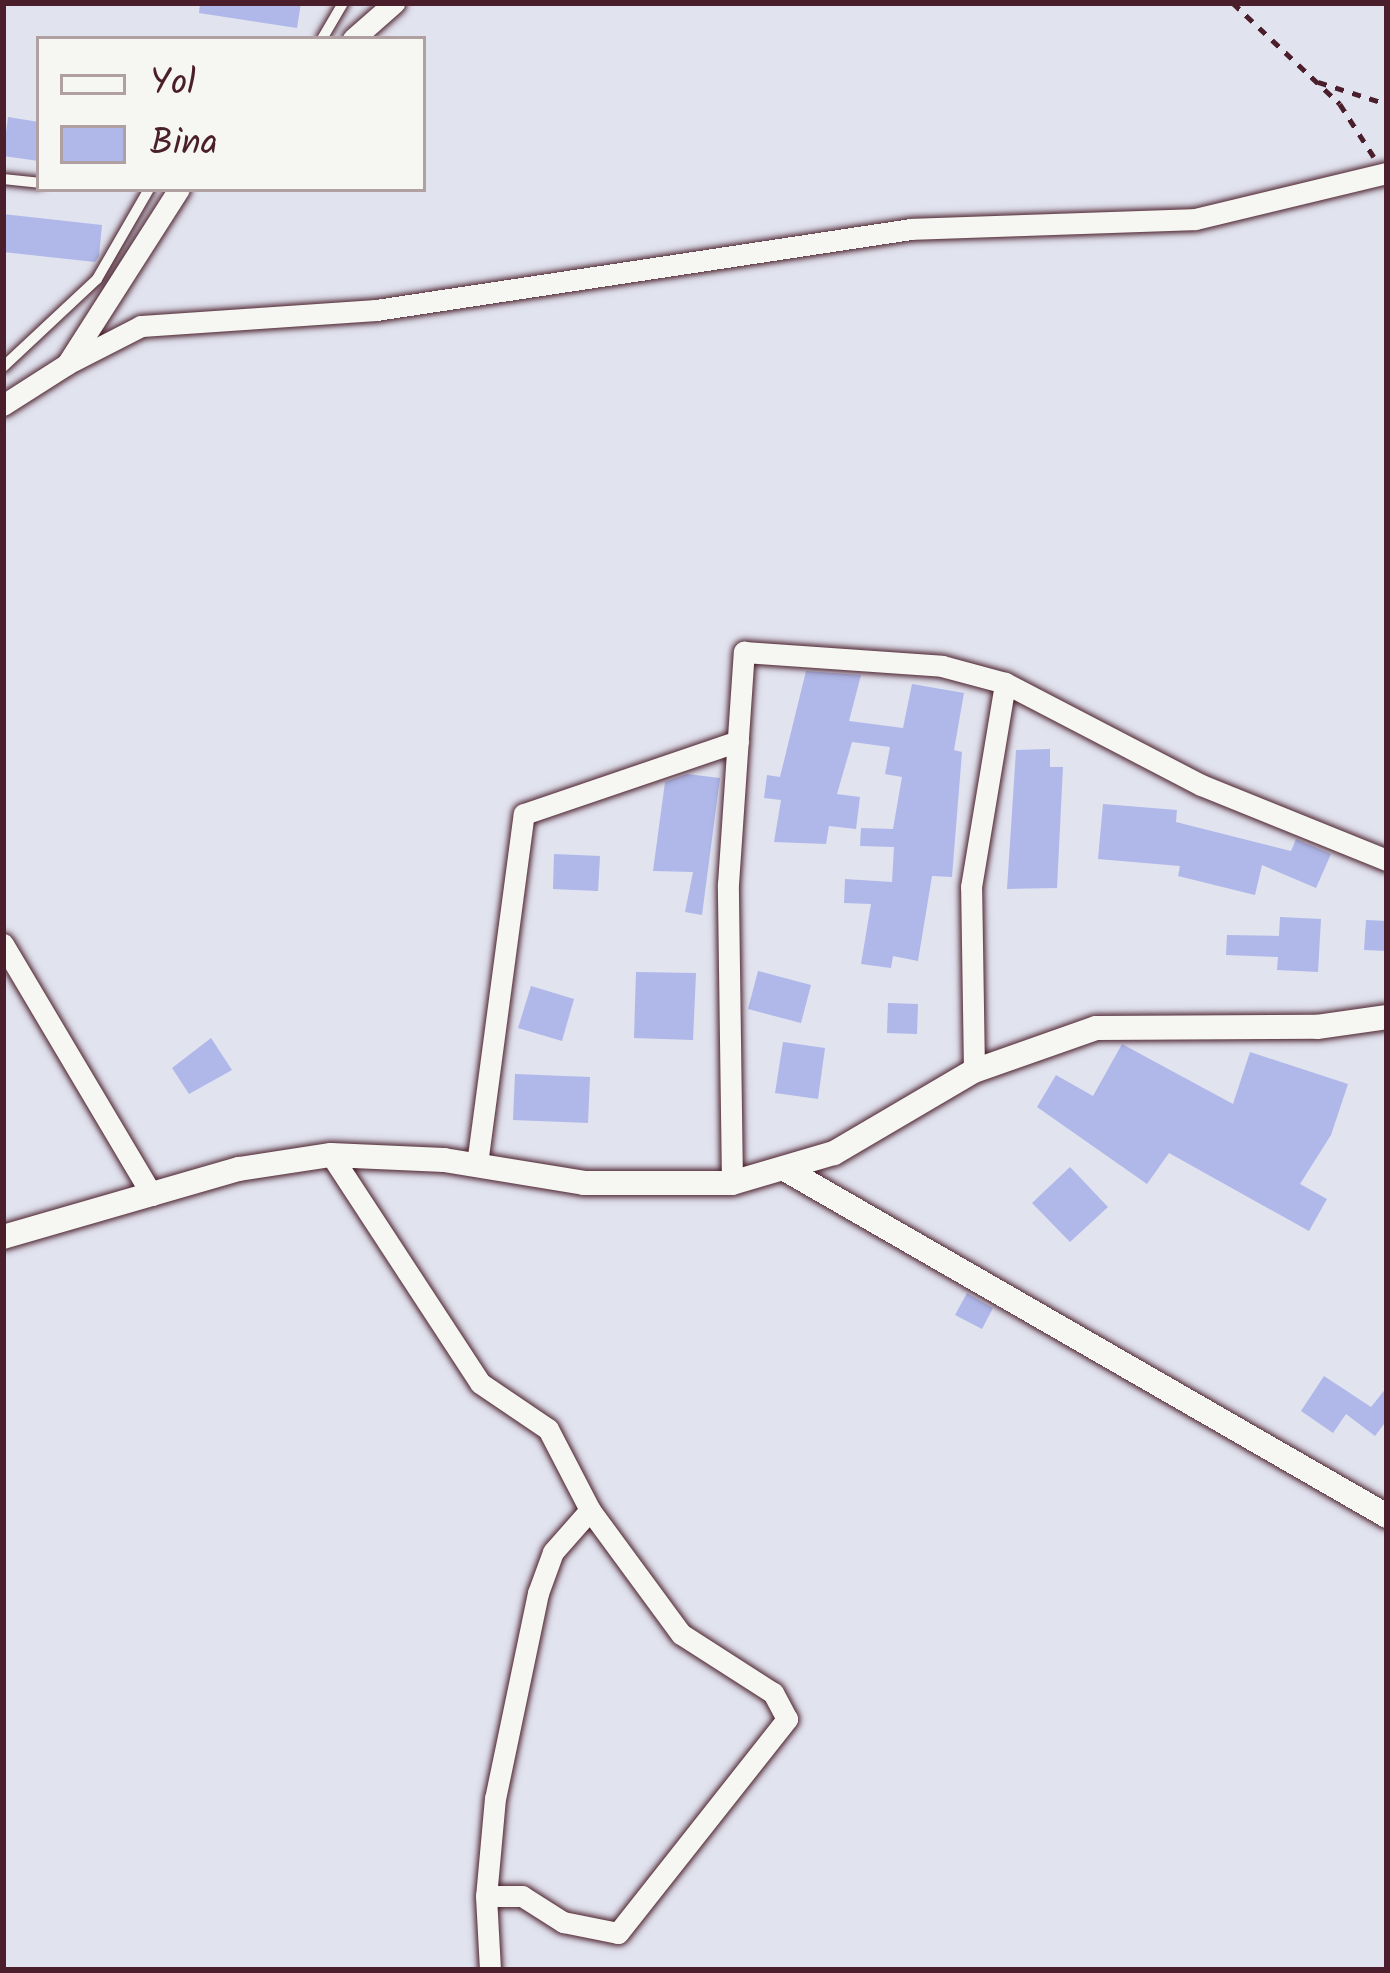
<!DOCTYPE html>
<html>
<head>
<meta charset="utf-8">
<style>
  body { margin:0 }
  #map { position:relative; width:1390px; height:1973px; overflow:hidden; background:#e1e3ef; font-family:Kalam,sans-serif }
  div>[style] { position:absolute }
  .building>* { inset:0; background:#afb8e9 }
  .path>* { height:4.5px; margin-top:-2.25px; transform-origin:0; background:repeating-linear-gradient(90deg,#4a1f2b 0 9px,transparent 0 18px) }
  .roads { filter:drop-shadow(0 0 3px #4a1f2b) drop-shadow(0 0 3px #4a1f2b) }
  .service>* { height:10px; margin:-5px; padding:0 5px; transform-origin:5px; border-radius:5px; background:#f6f6f2 }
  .minor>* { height:21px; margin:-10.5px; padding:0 10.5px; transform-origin:10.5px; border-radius:10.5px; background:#f6f6f2 }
  .tertiary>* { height:24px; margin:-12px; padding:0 12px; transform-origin:12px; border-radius:12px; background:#f6f6f2 }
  span { translate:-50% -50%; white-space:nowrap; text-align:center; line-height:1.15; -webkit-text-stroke:9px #f6f6f2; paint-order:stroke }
  .frame { position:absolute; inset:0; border:6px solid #4a1f2b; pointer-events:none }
  .legend { position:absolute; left:36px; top:36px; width:390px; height:156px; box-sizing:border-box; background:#f6f6f2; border:3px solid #b1a0a2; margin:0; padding:15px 21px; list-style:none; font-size:36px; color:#4a1f2b }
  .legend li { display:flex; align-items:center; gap:24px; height:60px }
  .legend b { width:60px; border:3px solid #b1a0a2 }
</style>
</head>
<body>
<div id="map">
  <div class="building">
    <i style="clip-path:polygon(200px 3px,301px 3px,297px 28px,199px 13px)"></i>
    <i style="clip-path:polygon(8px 117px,39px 122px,39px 161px,3px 156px)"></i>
    <i style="clip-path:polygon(3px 214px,102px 225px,99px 256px,95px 262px,3px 252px)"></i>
    <i style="clip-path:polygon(806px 671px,861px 675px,849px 721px,903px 728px,912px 684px,964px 693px,954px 750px,962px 752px,952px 877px,932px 876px,918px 961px,893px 956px,891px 968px,861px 964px,871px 904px,844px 903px,845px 879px,892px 882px,894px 847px,860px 846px,861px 828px,893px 829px,902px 777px,885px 774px,890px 747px,852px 742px,837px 794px,860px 797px,856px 829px,829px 826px,826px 844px,774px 842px,781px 800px,764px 798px,767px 775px,780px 777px)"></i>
    <i style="clip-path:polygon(1050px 749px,1050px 767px,1063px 767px,1057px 888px,1007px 889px,1016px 750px)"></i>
    <i style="clip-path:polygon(687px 774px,720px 778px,702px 915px,685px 912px,693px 872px,653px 871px,665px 782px)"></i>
    <i style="clip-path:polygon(1103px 804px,1177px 810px,1176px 822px,1291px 851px,1296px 839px,1331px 854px,1316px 888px,1262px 865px,1255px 895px,1178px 876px,1180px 866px,1098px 859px)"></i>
    <i style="clip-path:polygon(554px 854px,600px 856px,598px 891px,553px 889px)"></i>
    <i style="clip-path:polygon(1280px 917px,1321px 919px,1318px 972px,1277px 970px,1278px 957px,1226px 955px,1227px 935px,1279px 936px)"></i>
    <i style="clip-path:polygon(1366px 920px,1387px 921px,1387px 951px,1364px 950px)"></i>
    <i style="clip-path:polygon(758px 971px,811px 985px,801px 1023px,748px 1009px)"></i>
    <i style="clip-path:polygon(636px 972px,696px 973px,693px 1040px,634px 1038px)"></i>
    <i style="clip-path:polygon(531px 986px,574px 999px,562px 1041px,518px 1028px)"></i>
    <i style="clip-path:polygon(888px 1003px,918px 1004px,917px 1034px,887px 1033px)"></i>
    <i style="clip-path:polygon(211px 1038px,232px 1070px,189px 1094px,172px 1068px)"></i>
    <i style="clip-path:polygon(783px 1042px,825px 1048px,818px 1099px,775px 1093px)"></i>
    <i style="clip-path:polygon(1122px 1044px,1233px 1104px,1250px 1052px,1348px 1084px,1331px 1135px,1300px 1184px,1327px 1199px,1309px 1231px,1169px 1153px,1147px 1184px,1037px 1107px,1056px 1075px,1093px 1096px)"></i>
    <i style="clip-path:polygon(515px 1074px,590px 1077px,588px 1123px,513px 1120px)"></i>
    <i style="clip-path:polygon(1070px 1167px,1108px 1207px,1070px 1242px,1032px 1203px)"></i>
    <i style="clip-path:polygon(967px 1293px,993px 1308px,982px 1329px,955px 1315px)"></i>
    <i style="clip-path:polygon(1324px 1376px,1371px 1407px,1387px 1387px,1387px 1420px,1375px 1436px,1346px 1414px,1333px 1433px,1301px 1411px)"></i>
  </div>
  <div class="path">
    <i style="left:1233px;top:3px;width:147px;rotate:43.3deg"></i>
    <i style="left:1340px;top:104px;width:63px;rotate:57.3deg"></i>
    <i style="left:1318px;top:82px;width:72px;rotate:17.7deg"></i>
  </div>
  <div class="roads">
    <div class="service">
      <i style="left:322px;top:39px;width:42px;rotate:-59.7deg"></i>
      <i style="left:3px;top:179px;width:36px;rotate:6deg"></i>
      <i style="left:3px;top:367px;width:129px;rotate:-43.1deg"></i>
      <i style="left:97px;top:279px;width:104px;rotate:-60deg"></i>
    </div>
    <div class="minor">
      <i style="left:353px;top:39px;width:55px;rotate:-41.3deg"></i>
      <i style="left:67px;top:364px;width:83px;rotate:-27.2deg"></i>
      <i style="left:141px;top:326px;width:236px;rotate:-3.9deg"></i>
      <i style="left:376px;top:310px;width:541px;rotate:-8.61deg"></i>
      <i style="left:911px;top:229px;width:284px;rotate:-2deg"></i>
      <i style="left:1195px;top:219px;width:197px;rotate:-13.5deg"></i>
      <i style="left:3px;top:405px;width:76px;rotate:-32.6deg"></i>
      <i style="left:67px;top:364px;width:208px;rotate:-57.4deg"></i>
      <i style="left:3px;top:944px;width:292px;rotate:59.3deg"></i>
      <i style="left:974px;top:1071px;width:184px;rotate:-90.9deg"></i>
      <i style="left:971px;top:887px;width:207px;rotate:-80.5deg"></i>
      <i style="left:331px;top:1155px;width:272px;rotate:56.8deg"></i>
      <i style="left:480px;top:1383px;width:82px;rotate:34.1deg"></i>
      <i style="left:548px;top:1429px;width:91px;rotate:62.6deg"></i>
      <i style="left:590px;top:1510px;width:56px;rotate:131.4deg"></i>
      <i style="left:553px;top:1552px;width:44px;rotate:110.1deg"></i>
      <i style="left:538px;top:1593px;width:209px;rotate:101.8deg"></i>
      <i style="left:495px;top:1798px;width:98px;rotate:95.2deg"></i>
      <i style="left:486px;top:1896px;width:74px;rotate:86.9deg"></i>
      <i style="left:477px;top:1164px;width:353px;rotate:-82.4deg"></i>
      <i style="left:524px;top:814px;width:226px;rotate:-18.8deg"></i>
      <i style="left:732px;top:1183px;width:299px;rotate:-90.8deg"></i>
      <i style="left:728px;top:884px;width:233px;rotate:-86.1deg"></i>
      <i style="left:744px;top:652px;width:198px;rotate:4deg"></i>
      <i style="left:942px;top:666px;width:65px;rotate:15.1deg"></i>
      <i style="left:1005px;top:683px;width:221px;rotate:27.5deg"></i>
      <i style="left:1201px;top:785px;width:201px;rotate:22deg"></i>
      <i style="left:486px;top:1896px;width:36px"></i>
      <i style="left:522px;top:1896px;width:49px;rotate:32.4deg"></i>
      <i style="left:563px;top:1922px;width:56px;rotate:11.3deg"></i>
      <i style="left:618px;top:1933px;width:273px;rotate:-51.7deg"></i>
      <i style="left:787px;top:1719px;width:30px;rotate:-118deg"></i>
      <i style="left:773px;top:1693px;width:109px;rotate:-147.3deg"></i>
      <i style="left:681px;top:1634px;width:154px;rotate:-126.3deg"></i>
    </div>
    <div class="tertiary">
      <i style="left:788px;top:1171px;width:691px;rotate:29.94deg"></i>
      <i style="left:3px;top:1237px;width:246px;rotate:-16.1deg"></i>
      <i style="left:239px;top:1169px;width:93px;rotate:-8.7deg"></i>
      <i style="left:331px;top:1155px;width:113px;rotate:2.5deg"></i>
      <i style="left:444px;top:1160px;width:142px;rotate:9.3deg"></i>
      <i style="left:584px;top:1183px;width:148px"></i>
      <i style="left:732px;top:1183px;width:106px;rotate:-16.4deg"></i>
      <i style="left:834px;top:1153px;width:162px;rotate:-30.4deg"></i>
      <i style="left:974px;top:1071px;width:129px;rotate:-19.4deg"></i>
      <i style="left:1096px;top:1028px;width:221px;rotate:-0.3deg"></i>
      <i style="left:1317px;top:1027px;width:71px;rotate:-8.1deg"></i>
    </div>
  </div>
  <div class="frame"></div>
  <ul class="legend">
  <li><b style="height:15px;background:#f6f6f2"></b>Yol</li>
  <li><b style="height:33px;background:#afb8e9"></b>Bina</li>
  </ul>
</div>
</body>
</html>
